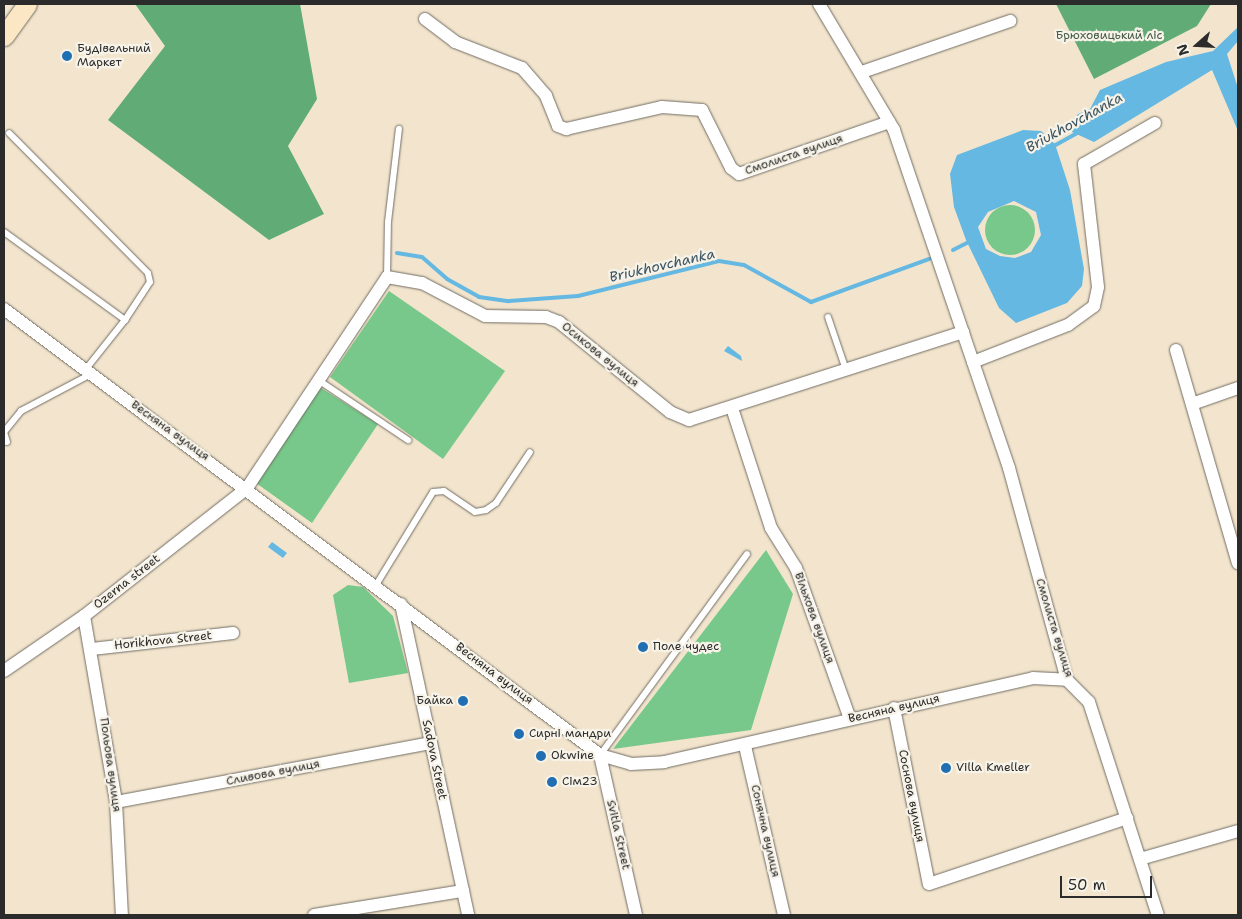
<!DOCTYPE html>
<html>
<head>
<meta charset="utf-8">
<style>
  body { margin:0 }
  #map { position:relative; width:1242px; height:919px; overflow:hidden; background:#f3e5cd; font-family:"Shantell Sans",sans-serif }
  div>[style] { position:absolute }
  .green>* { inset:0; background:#77c88a }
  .round { border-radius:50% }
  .forest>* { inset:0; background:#61ac76 }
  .water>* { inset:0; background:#65b8e1 }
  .stream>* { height:4px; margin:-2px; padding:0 2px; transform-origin:2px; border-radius:2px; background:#65b8e1 }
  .roads { filter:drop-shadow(0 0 1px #716c64) drop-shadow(0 0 1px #716c64) }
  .service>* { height:6px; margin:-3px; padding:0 3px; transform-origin:3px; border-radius:3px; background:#fff }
  .minor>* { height:12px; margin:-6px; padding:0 6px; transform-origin:6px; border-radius:6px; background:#fff }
  .secondary>* { height:19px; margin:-9.5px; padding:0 9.5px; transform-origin:9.5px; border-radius:9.5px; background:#fbe7c3 }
  .dots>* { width:14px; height:14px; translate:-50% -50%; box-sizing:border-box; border:2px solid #f7f3e8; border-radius:50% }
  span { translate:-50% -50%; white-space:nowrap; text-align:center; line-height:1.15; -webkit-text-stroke:4.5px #f7f3e8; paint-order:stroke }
  .park-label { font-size:12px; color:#425a48 }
  .poi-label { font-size:12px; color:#2b2b2b }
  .left { translate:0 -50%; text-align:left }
  .right { translate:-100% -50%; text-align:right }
  .street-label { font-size:12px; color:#2b2b2b }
  .water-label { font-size:14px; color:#3c5562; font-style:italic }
  .frame { position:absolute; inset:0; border:5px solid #2b2b2b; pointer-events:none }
  .north { position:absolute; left:1172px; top:20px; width:50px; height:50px; -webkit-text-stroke:4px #f7f3e8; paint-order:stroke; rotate:251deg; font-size:14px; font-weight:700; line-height:20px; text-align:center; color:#2b2b2b }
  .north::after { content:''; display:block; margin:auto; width:18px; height:22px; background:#2b2b2b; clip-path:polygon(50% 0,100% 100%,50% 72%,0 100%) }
  .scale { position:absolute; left:1060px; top:876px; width:92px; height:22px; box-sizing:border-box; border:2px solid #2b2b2b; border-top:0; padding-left:6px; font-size:15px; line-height:18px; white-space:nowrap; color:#2b2b2b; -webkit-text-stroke:4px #f7f3e8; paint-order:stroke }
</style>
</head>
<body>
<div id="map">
  <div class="green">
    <i class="round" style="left:985px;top:205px;width:50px;height:50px"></i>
    <i style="clip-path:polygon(389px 291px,505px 371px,443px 459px,330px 377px)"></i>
    <i style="clip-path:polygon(318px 386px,378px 424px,312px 523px,256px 483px)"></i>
    <i style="clip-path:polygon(766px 550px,793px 594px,751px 730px,613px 749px)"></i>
    <i style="clip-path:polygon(348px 585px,363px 587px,393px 616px,408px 673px,349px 683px,333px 595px)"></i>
  </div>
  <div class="forest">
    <i style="clip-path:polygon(135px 4px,300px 4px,317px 99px,288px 146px,324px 214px,269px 240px,108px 120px,165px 46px)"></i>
    <i style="clip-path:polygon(1056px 4px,1211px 4px,1197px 26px,1094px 79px)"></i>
  </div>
  <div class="water">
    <i style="clip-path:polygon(1238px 27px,1238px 41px,1227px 54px,1238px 88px,1238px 131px,1212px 70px,1094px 142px,1072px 132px,1070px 124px,1078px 114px,1090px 109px,1100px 90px,1166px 62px,1213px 51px)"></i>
    <i style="clip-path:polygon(evenodd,1023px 130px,1041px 131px,1055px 144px,1070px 190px,1084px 269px,1082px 286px,1067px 303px,1016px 323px,999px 308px,966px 240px,954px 207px,950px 174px,957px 155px,1023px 130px,1014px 201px,1036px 212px,1041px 235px,1031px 252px,1015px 258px,1000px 256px,986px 249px,978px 227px,988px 212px,1014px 201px)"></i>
    <i style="clip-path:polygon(728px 346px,741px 356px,742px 361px,724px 351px)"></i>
    <i style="clip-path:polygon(272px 542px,287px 553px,283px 558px,268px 547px)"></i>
  </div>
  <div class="stream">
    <i style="left:1052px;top:147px;width:31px;rotate:-29deg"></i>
    <i style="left:953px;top:250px;width:20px;rotate:-27deg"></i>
    <i style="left:397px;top:253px;width:25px;rotate:9deg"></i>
    <i style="left:422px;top:257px;width:33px;rotate:41deg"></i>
    <i style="left:447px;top:279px;width:37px;rotate:29deg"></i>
    <i style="left:479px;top:297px;width:30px;rotate:8deg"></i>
    <i style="left:509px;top:301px;width:69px;rotate:-4.1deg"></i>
    <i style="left:578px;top:296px;width:145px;rotate:-13.9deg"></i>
    <i style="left:719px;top:261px;width:25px;rotate:9deg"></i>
    <i style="left:744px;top:265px;width:77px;rotate:28.9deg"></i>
    <i style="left:811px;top:302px;width:126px;rotate:-20deg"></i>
  </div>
  <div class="roads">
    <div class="service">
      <i style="left:4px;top:232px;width:150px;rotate:36deg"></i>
      <i style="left:125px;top:320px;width:45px;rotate:-56.7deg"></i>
      <i style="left:150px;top:282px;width:9px;rotate:-103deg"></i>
      <i style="left:148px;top:273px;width:197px;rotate:-134.8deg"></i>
      <i style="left:387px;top:277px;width:55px;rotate:-89deg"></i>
      <i style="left:388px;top:222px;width:94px;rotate:-83.3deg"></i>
      <i style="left:828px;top:317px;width:56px;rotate:71.2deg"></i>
      <i style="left:86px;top:369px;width:63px;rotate:-51.5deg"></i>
      <i style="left:321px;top:382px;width:105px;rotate:33.7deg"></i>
      <i style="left:7px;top:442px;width:10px;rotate:-107deg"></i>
      <i style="left:4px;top:432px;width:27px;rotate:-51deg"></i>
      <i style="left:21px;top:411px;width:79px;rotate:-27.9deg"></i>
      <i style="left:376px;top:585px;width:109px;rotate:-58.5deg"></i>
      <i style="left:433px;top:492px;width:11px;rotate:-5deg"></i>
      <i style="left:444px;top:491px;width:37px;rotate:34deg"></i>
      <i style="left:475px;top:512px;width:11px;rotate:-10deg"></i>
      <i style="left:486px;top:510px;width:12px;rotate:-35deg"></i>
      <i style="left:496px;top:503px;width:61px;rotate:-56.3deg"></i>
      <i style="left:600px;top:755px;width:249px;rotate:-53.8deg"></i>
    </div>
    <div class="minor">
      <i style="left:819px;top:4px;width:147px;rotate:59.2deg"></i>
      <i style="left:894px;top:130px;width:357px;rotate:71.2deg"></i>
      <i style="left:1009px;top:468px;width:220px;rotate:74.7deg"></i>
      <i style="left:1067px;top:680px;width:31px;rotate:45deg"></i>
      <i style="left:1089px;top:702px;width:224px;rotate:72.1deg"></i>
      <i style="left:425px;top:19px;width:38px;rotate:37deg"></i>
      <i style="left:455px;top:42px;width:72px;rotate:21.2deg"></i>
      <i style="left:522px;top:68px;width:37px;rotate:49deg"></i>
      <i style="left:546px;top:96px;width:32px;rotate:68deg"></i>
      <i style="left:558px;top:126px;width:9px;rotate:21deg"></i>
      <i style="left:566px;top:129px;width:98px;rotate:-12.9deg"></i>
      <i style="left:662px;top:107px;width:40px;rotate:4.3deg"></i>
      <i style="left:702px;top:110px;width:65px;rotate:63.4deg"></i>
      <i style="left:731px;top:168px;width:10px;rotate:37deg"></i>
      <i style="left:739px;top:174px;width:159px;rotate:-19.1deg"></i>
      <i style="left:862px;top:72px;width:157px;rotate:-19deg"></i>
      <i style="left:4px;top:309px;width:744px;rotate:36.81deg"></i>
      <i style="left:600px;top:755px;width:32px;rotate:16deg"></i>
      <i style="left:631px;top:764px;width:33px;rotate:-3deg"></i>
      <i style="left:664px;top:762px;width:378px;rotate:-12.8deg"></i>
      <i style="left:1033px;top:678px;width:34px;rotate:3deg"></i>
      <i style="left:1176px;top:350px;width:222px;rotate:73.8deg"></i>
      <i style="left:973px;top:362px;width:102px;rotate:-21.3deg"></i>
      <i style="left:1068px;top:325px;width:32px;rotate:-36deg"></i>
      <i style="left:1094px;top:306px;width:19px;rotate:-78deg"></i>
      <i style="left:1098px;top:287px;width:124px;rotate:-96.5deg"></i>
      <i style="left:1084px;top:164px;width:82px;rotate:-30deg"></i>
      <i style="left:1192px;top:404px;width:49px;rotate:-19.2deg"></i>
      <i style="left:732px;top:408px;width:126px;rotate:72deg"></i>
      <i style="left:771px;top:528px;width:47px;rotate:58deg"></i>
      <i style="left:796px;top:568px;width:160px;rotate:70.3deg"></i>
      <i style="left:401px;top:604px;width:318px;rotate:77.8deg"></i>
      <i style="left:84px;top:616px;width:189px;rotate:80.2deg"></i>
      <i style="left:116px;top:802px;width:113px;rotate:87deg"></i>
      <i style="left:92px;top:649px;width:142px;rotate:-6.5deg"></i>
      <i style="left:4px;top:671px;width:97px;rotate:-34.5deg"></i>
      <i style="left:84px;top:616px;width:207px;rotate:-38.1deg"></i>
      <i style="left:247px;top:488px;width:253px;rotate:-56.4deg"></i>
      <i style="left:387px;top:277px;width:36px;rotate:10deg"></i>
      <i style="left:422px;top:283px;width:71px;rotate:27.6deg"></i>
      <i style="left:485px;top:316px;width:61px;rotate:0.9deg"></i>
      <i style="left:546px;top:317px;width:14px;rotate:21deg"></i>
      <i style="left:559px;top:322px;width:143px;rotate:39deg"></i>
      <i style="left:670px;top:412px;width:21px;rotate:23deg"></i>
      <i style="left:689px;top:420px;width:288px;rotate:-17.8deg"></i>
      <i style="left:894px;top:708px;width:179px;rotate:78.8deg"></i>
      <i style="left:929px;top:884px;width:209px;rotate:-18.4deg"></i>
      <i style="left:745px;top:746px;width:173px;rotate:77deg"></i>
      <i style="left:600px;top:755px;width:164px;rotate:77.3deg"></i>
      <i style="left:116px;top:802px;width:319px;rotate:-10.6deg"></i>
      <i style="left:1140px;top:859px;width:102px;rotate:-15.9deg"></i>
      <i style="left:314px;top:915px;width:151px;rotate:-9.2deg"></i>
    </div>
    <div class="secondary">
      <i style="left:4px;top:36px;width:39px;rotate:-54deg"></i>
    </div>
  </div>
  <div class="dots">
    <i style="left:67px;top:56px;background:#1f6fb2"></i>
    <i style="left:643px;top:647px;background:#1f6fb2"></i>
    <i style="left:463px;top:701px;background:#1f6fb2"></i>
    <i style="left:519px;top:734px;background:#1f6fb2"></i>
    <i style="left:541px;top:756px;background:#1f6fb2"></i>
    <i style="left:946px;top:768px;background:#1f6fb2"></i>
    <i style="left:552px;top:782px;background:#1f6fb2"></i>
  </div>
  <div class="park-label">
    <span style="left:1109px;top:36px">Брюховицький ліс</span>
  </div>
  <div class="poi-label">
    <span class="left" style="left:77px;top:56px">Будівельний<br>Маркет</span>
    <span class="left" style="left:653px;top:647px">Поле чудес</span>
    <span class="right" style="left:453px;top:701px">Байка</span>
    <span class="left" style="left:529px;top:734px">Сирні мандри</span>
    <span class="left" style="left:551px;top:756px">Okwine</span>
    <span class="left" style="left:956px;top:768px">Villa Kmeller</span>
    <span class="left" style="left:562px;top:782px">Сім23</span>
  </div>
  <div class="street-label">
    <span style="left:794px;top:155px;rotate:-19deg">Смолиста вулиця</span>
    <span style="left:600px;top:355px;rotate:39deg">Осикова вулиця</span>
    <span style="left:170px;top:431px;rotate:36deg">Весняна вулиця</span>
    <span style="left:127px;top:582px;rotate:-38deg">Ozerna street</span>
    <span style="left:814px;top:618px;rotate:70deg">Вільхова вулиця</span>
    <span style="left:1054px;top:628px;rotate:73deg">Смолиста вулиця</span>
    <span style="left:163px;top:641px;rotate:-6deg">Horikhova Street</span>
    <span style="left:494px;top:674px;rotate:37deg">Весняна вулиця</span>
    <span style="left:894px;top:709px;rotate:-13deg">Весняна вулиця</span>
    <span style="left:434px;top:760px;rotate:78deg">Sadova Street</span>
    <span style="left:110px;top:765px;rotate:82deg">Польова вулиця</span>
    <span style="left:273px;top:773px;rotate:-11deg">Сливова вулиця</span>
    <span style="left:911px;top:796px;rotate:79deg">Соснова вулиця</span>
    <span style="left:765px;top:831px;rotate:77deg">Сонячна вулиця</span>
    <span style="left:618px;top:835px;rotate:77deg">Svitla Street</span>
  </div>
  <div class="water-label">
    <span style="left:1074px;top:122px;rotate:-29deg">Briukhovchanka</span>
    <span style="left:662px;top:265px;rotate:-13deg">Briukhovchanka</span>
  </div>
  <div class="frame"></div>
  <div class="north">N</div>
  <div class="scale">50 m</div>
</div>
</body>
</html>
